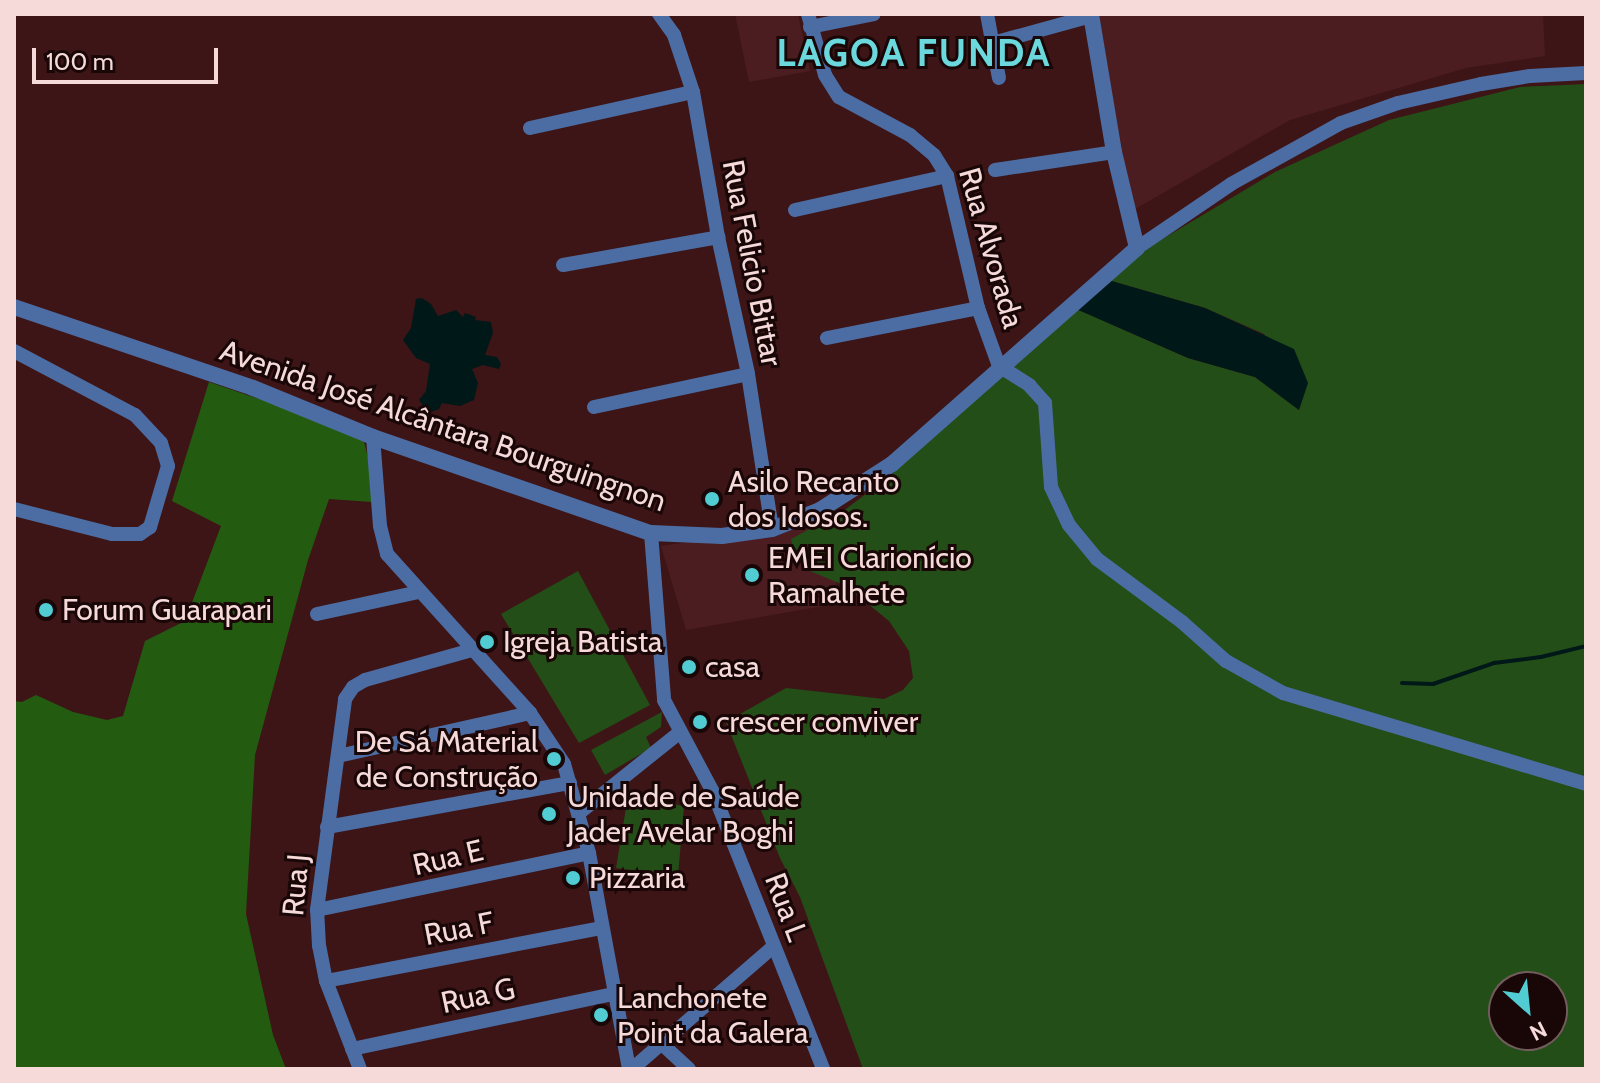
<!DOCTYPE html>
<html>
<head>
<meta charset="utf-8">
<style>
  body { margin:0 }
  #map { position:relative; width:1600px; height:1083px; overflow:hidden; background:#3d1517; font-family:Cabin,sans-serif }
  div>[style] { position:absolute }
  .built>* { inset:0; background:#4c1d20 }
  .green>* { inset:0; background:#234e18 }
  .forest>* { inset:0; background:#235c11 }
  .water>* { inset:0; background:#011819 }
  .stream>* { height:4px; margin:-2px; padding:0 2px; transform-origin:2px; border-radius:2px; background:#011819 }
  .minor>* { height:14px; margin:-7px; padding:0 7px; transform-origin:7px; border-radius:7px; background:#4b6da4 }
  .tertiary>* { height:16px; margin:-8px; padding:0 8px; transform-origin:8px; border-radius:8px; background:#4b6da4 }
  .dots>* { width:22px; height:22px; translate:-50% -50%; box-sizing:border-box; border:4px solid #190708; border-radius:50% }
  span { translate:-50% -50%; white-space:nowrap; text-align:center; line-height:1.15; -webkit-text-stroke:6px #190708; paint-order:stroke }
  .street-label { font-size:30px; color:#f6dad9 }
  .poi-label { font-size:30px; color:#f6dad9 }
  .left { translate:0 -50%; text-align:left }
  .right { translate:-100% -50%; text-align:right }
  .district-label { font-size:38px; color:#6bd8dd; font-weight:700; letter-spacing:2px }
  .frame { position:absolute; inset:0; border:16px solid #f6dad9; pointer-events:none }
  .north { position:absolute; left:1488px; top:971px; width:80px; height:80px; box-sizing:border-box; background:#190708; border:2px solid #715b5c; border-radius:50%; rotate:153deg; font-size:22px; font-weight:700; line-height:32px; text-align:center; color:#f6dad9 }
  .north::after { content:''; display:block; margin:auto; width:28px; height:36px; background:#51ccd2; clip-path:polygon(50% 0,100% 100%,50% 72%,0 100%) }
  .scale { position:absolute; left:32px; top:48px; width:186px; height:36px; box-sizing:border-box; border:4px solid #f6dad9; border-top:0; padding-left:10px; font-size:24px; line-height:28px; white-space:nowrap; color:#f6dad9; -webkit-text-stroke:6px #190708; paint-order:stroke }
</style>
</head>
<body>
<div id="map">
  <div class="built">
    <i style="clip-path:polygon(735px 14px,798px 14px,810px 71px,749px 82px)"></i>
    <i style="clip-path:polygon(1085px 14px,1543px 14px,1545px 56px,1466px 68px,1290px 120px,1123px 216px)"></i>
    <i style="clip-path:polygon(823px 523px,841px 603px,686px 630px,661px 546px)"></i>
  </div>
  <div class="green">
    <i style="clip-path:polygon(evenodd,1586px 84px,1586px 1069px,863px 1069px,800px 897px,780px 858px,726px 722px,786px 688px,884px 699px,903px 690px,913px 678px,909px 651px,889px 621px,846px 586px,810px 571px,793px 549px,791px 539px,846px 509px,892px 474px,1074px 308px,1188px 358px,1255px 377px,1299px 410px,1264px 334px,1205px 308px,1108px 280px,1154px 244px,1275px 172px,1389px 120px,1520px 87px,1586px 84px,1504px 987px,1552px 987px,1552px 1035px,1504px 1035px,1504px 987px)"></i>
    <i style="clip-path:polygon(578px 571px,650px 705px,579px 743px,501px 614px)"></i>
    <i style="clip-path:polygon(662px 712px,661px 727px,646px 737px,651px 748px,605px 775px,591px 750px)"></i>
    <i style="clip-path:polygon(628px 796px,684px 806px,678px 876px,616px 868px)"></i>
  </div>
  <div class="forest">
    <i style="clip-path:polygon(209px 382px,362px 434px,376px 488px,372px 502px,329px 499px,308px 560px,255px 755px,246px 914px,273px 1035px,286px 1069px,14px 1069px,14px 701px,22px 702px,36px 695px,73px 712px,107px 720px,123px 716px,145px 641px,185px 621px,221px 526px,172px 501px)"></i>
  </div>
  <div class="water">
    <i style="clip-path:polygon(1108px 280px,1205px 308px,1294px 349px,1308px 383px,1299px 410px,1255px 377px,1188px 358px,1074px 308px)"></i>
    <i style="clip-path:polygon(422px 298px,431px 304px,438px 316px,456px 310px,463px 317px,465px 313px,476px 317px,475px 320px,491px 322px,493px 333px,485px 355px,497px 357px,501px 364px,499px 369px,483px 365px,472px 369px,478px 383px,474px 400px,460px 406px,442px 403px,439px 409px,428px 413px,419px 400px,426px 391px,430px 364px,416px 358px,403px 340px,411px 328px,416px 299px)"></i>
  </div>
  <div class="stream">
    <i style="left:1402px;top:683px;width:31px;rotate:2deg"></i>
    <i style="left:1433px;top:684px;width:65px;rotate:-19deg"></i>
    <i style="left:1494px;top:663px;width:47px;rotate:-7.3deg"></i>
    <i style="left:1541px;top:657px;width:46px;rotate:-13.7deg"></i>
  </div>
  <div class="minor">
    <i style="left:659px;top:14px;width:26px;rotate:54deg"></i>
    <i style="left:674px;top:35px;width:60px;rotate:71.6deg"></i>
    <i style="left:693px;top:92px;width:147px;rotate:80.2deg"></i>
    <i style="left:718px;top:237px;width:140px;rotate:77.6deg"></i>
    <i style="left:748px;top:374px;width:157px;rotate:81.2deg"></i>
    <i style="left:808px;top:14px;width:63px;rotate:74.4deg"></i>
    <i style="left:825px;top:75px;width:26px;rotate:58deg"></i>
    <i style="left:839px;top:97px;width:81px;rotate:28.2deg"></i>
    <i style="left:910px;top:135px;width:31px;rotate:40deg"></i>
    <i style="left:934px;top:155px;width:25px;rotate:58deg"></i>
    <i style="left:947px;top:176px;width:136px;rotate:76.8deg"></i>
    <i style="left:978px;top:308px;width:62px;rotate:70.1deg"></i>
    <i style="left:999px;top:366px;width:36px;rotate:32deg"></i>
    <i style="left:1029px;top:385px;width:24px;rotate:48deg"></i>
    <i style="left:1045px;top:403px;width:84px;rotate:85.9deg"></i>
    <i style="left:1051px;top:487px;width:42px;rotate:64.7deg"></i>
    <i style="left:1069px;top:525px;width:44px;rotate:50.5deg"></i>
    <i style="left:1097px;top:559px;width:106px;rotate:36.5deg"></i>
    <i style="left:1182px;top:622px;width:59px;rotate:41.6deg"></i>
    <i style="left:1226px;top:661px;width:65px;rotate:29.3deg"></i>
    <i style="left:1283px;top:693px;width:316px;rotate:16.7deg"></i>
    <i style="left:987px;top:14px;width:65px;rotate:79.4deg"></i>
    <i style="left:810px;top:27px;width:65px;rotate:-11.5deg"></i>
    <i style="left:993px;top:43px;width:102px;rotate:-15.4deg"></i>
    <i style="left:530px;top:128px;width:167px;rotate:-12.5deg"></i>
    <i style="left:995px;top:170px;width:120px;rotate:-8.6deg"></i>
    <i style="left:795px;top:210px;width:156px;rotate:-12.6deg"></i>
    <i style="left:1137px;top:248px;width:114px;rotate:-34.2deg"></i>
    <i style="left:1231px;top:184px;width:126px;rotate:-29deg"></i>
    <i style="left:1341px;top:123px;width:60px;rotate:-19.3deg"></i>
    <i style="left:1398px;top:103px;width:85px;rotate:-12.9deg"></i>
    <i style="left:1481px;top:84px;width:50px;rotate:-9.3deg"></i>
    <i style="left:1530px;top:76px;width:56px;rotate:-3.1deg"></i>
    <i style="left:563px;top:265px;width:158px;rotate:-10.2deg"></i>
    <i style="left:827px;top:338px;width:154px;rotate:-11.2deg"></i>
    <i style="left:14px;top:351px;width:137px;rotate:27.9deg"></i>
    <i style="left:135px;top:415px;width:38px;rotate:47deg"></i>
    <i style="left:161px;top:443px;width:24px;rotate:73deg"></i>
    <i style="left:168px;top:466px;width:64px;rotate:106.4deg"></i>
    <i style="left:150px;top:527px;width:12px;rotate:145deg"></i>
    <i style="left:140px;top:534px;width:28px;rotate:180deg"></i>
    <i style="left:112px;top:534px;width:101px;rotate:-165.7deg"></i>
    <i style="left:594px;top:407px;width:157px;rotate:-12.1deg"></i>
    <i style="left:373px;top:437px;width:89px;rotate:85.5deg"></i>
    <i style="left:380px;top:526px;width:29px;rotate:76deg"></i>
    <i style="left:387px;top:554px;width:214px;rotate:48deg"></i>
    <i style="left:530px;top:713px;width:61px;rotate:56.3deg"></i>
    <i style="left:564px;top:764px;width:92px;rotate:74.3deg"></i>
    <i style="left:589px;top:853px;width:220px;rotate:79.5deg"></i>
    <i style="left:651px;top:533px;width:168px;rotate:85.5deg"></i>
    <i style="left:664px;top:700px;width:104px;rotate:62deg"></i>
    <i style="left:713px;top:792px;width:298px;rotate:68.3deg"></i>
    <i style="left:317px;top:614px;width:104px;rotate:-12.2deg"></i>
    <i style="left:338px;top:756px;width:197px;rotate:-12.6deg"></i>
    <i style="left:579px;top:813px;width:128px;rotate:-38.7deg"></i>
    <i style="left:327px;top:827px;width:247px;rotate:-10.3deg"></i>
    <i style="left:317px;top:910px;width:278px;rotate:-11.8deg"></i>
    <i style="left:326px;top:981px;width:281px;rotate:-10.9deg"></i>
    <i style="left:662px;top:1044px;width:37px;rotate:43deg"></i>
    <i style="left:352px;top:1049px;width:268px;rotate:-11.9deg"></i>
    <i style="left:360px;top:1069px;width:94px;rotate:-111.1deg"></i>
    <i style="left:326px;top:981px;width:36px;rotate:-101deg"></i>
    <i style="left:319px;top:946px;width:36px;rotate:-93deg"></i>
    <i style="left:317px;top:910px;width:213px;rotate:-82.4deg"></i>
    <i style="left:345px;top:699px;width:14px;rotate:-56deg"></i>
    <i style="left:353px;top:687px;width:14px;rotate:-30deg"></i>
    <i style="left:365px;top:680px;width:111px;rotate:-15.7deg"></i>
    <i style="left:632px;top:1069px;width:186px;rotate:-40.9deg"></i>
  </div>
  <div class="tertiary">
    <i style="left:14px;top:307px;width:252px;rotate:18.7deg"></i>
    <i style="left:253px;top:388px;width:130px;rotate:22.2deg"></i>
    <i style="left:373px;top:437px;width:294px;rotate:19.1deg"></i>
    <i style="left:651px;top:533px;width:71px;rotate:2.4deg"></i>
    <i style="left:722px;top:536px;width:50px;rotate:-8deg"></i>
    <i style="left:772px;top:529px;width:52px;rotate:-21.6deg"></i>
    <i style="left:820px;top:510px;width:85px;rotate:-32.6deg"></i>
    <i style="left:892px;top:464px;width:327px;rotate:-41.4deg"></i>
    <i style="left:1137px;top:248px;width:99px;rotate:-103.5deg"></i>
    <i style="left:1114px;top:152px;width:140px;rotate:-99.5deg"></i>
  </div>
  <div class="dots">
    <i style="left:712px;top:499px;background:#51ccd2"></i>
    <i style="left:752px;top:575px;background:#51ccd2"></i>
    <i style="left:46px;top:610px;background:#51ccd2"></i>
    <i style="left:487px;top:642px;background:#51ccd2"></i>
    <i style="left:689px;top:667px;background:#51ccd2"></i>
    <i style="left:700px;top:722px;background:#51ccd2"></i>
    <i style="left:554px;top:759px;background:#51ccd2"></i>
    <i style="left:549px;top:814px;background:#51ccd2"></i>
    <i style="left:573px;top:878px;background:#51ccd2"></i>
    <i style="left:601px;top:1015px;background:#51ccd2"></i>
  </div>
  <div class="street-label">
    <span style="left:991px;top:248px;rotate:74deg">Rua Alvorada</span>
    <span style="left:752px;top:263px;rotate:79deg">Rua Felicio Bittar</span>
    <span style="left:443px;top:426px;rotate:19deg">Avenida José Alcântara Bourguingnon</span>
    <span style="left:448px;top:858px;rotate:-13deg">Rua E</span>
    <span style="left:296px;top:885px;rotate:-85deg">Rua J</span>
    <span style="left:786px;top:907px;rotate:69deg">Rua L</span>
    <span style="left:459px;top:929px;rotate:-11deg">Rua F</span>
    <span style="left:478px;top:996px;rotate:-12deg">Rua G</span>
  </div>
  <div class="poi-label">
    <span class="left" style="left:728px;top:499px">Asilo Recanto<br>dos Idosos.</span>
    <span class="left" style="left:768px;top:575px">EMEI Clarionício<br>Ramalhete</span>
    <span class="left" style="left:62px;top:610px">Forum Guarapari</span>
    <span class="left" style="left:503px;top:642px">Igreja Batista</span>
    <span class="left" style="left:705px;top:667px">casa</span>
    <span class="left" style="left:716px;top:722px">crescer conviver</span>
    <span class="right" style="left:538px;top:759px">De Sá Material<br>de Construção</span>
    <span class="left" style="left:567px;top:814px">Unidade de Saúde<br>Jader Avelar Boghi</span>
    <span class="left" style="left:589px;top:878px">Pizzaria</span>
    <span class="left" style="left:617px;top:1015px">Lanchonete<br>Point da Galera</span>
  </div>
  <div class="district-label">
    <span style="left:914px;top:53px">LAGOA FUNDA</span>
  </div>
  <div class="frame"></div>
  <div class="north">N</div>
  <div class="scale">100 m</div>
</div>
</body>
</html>
